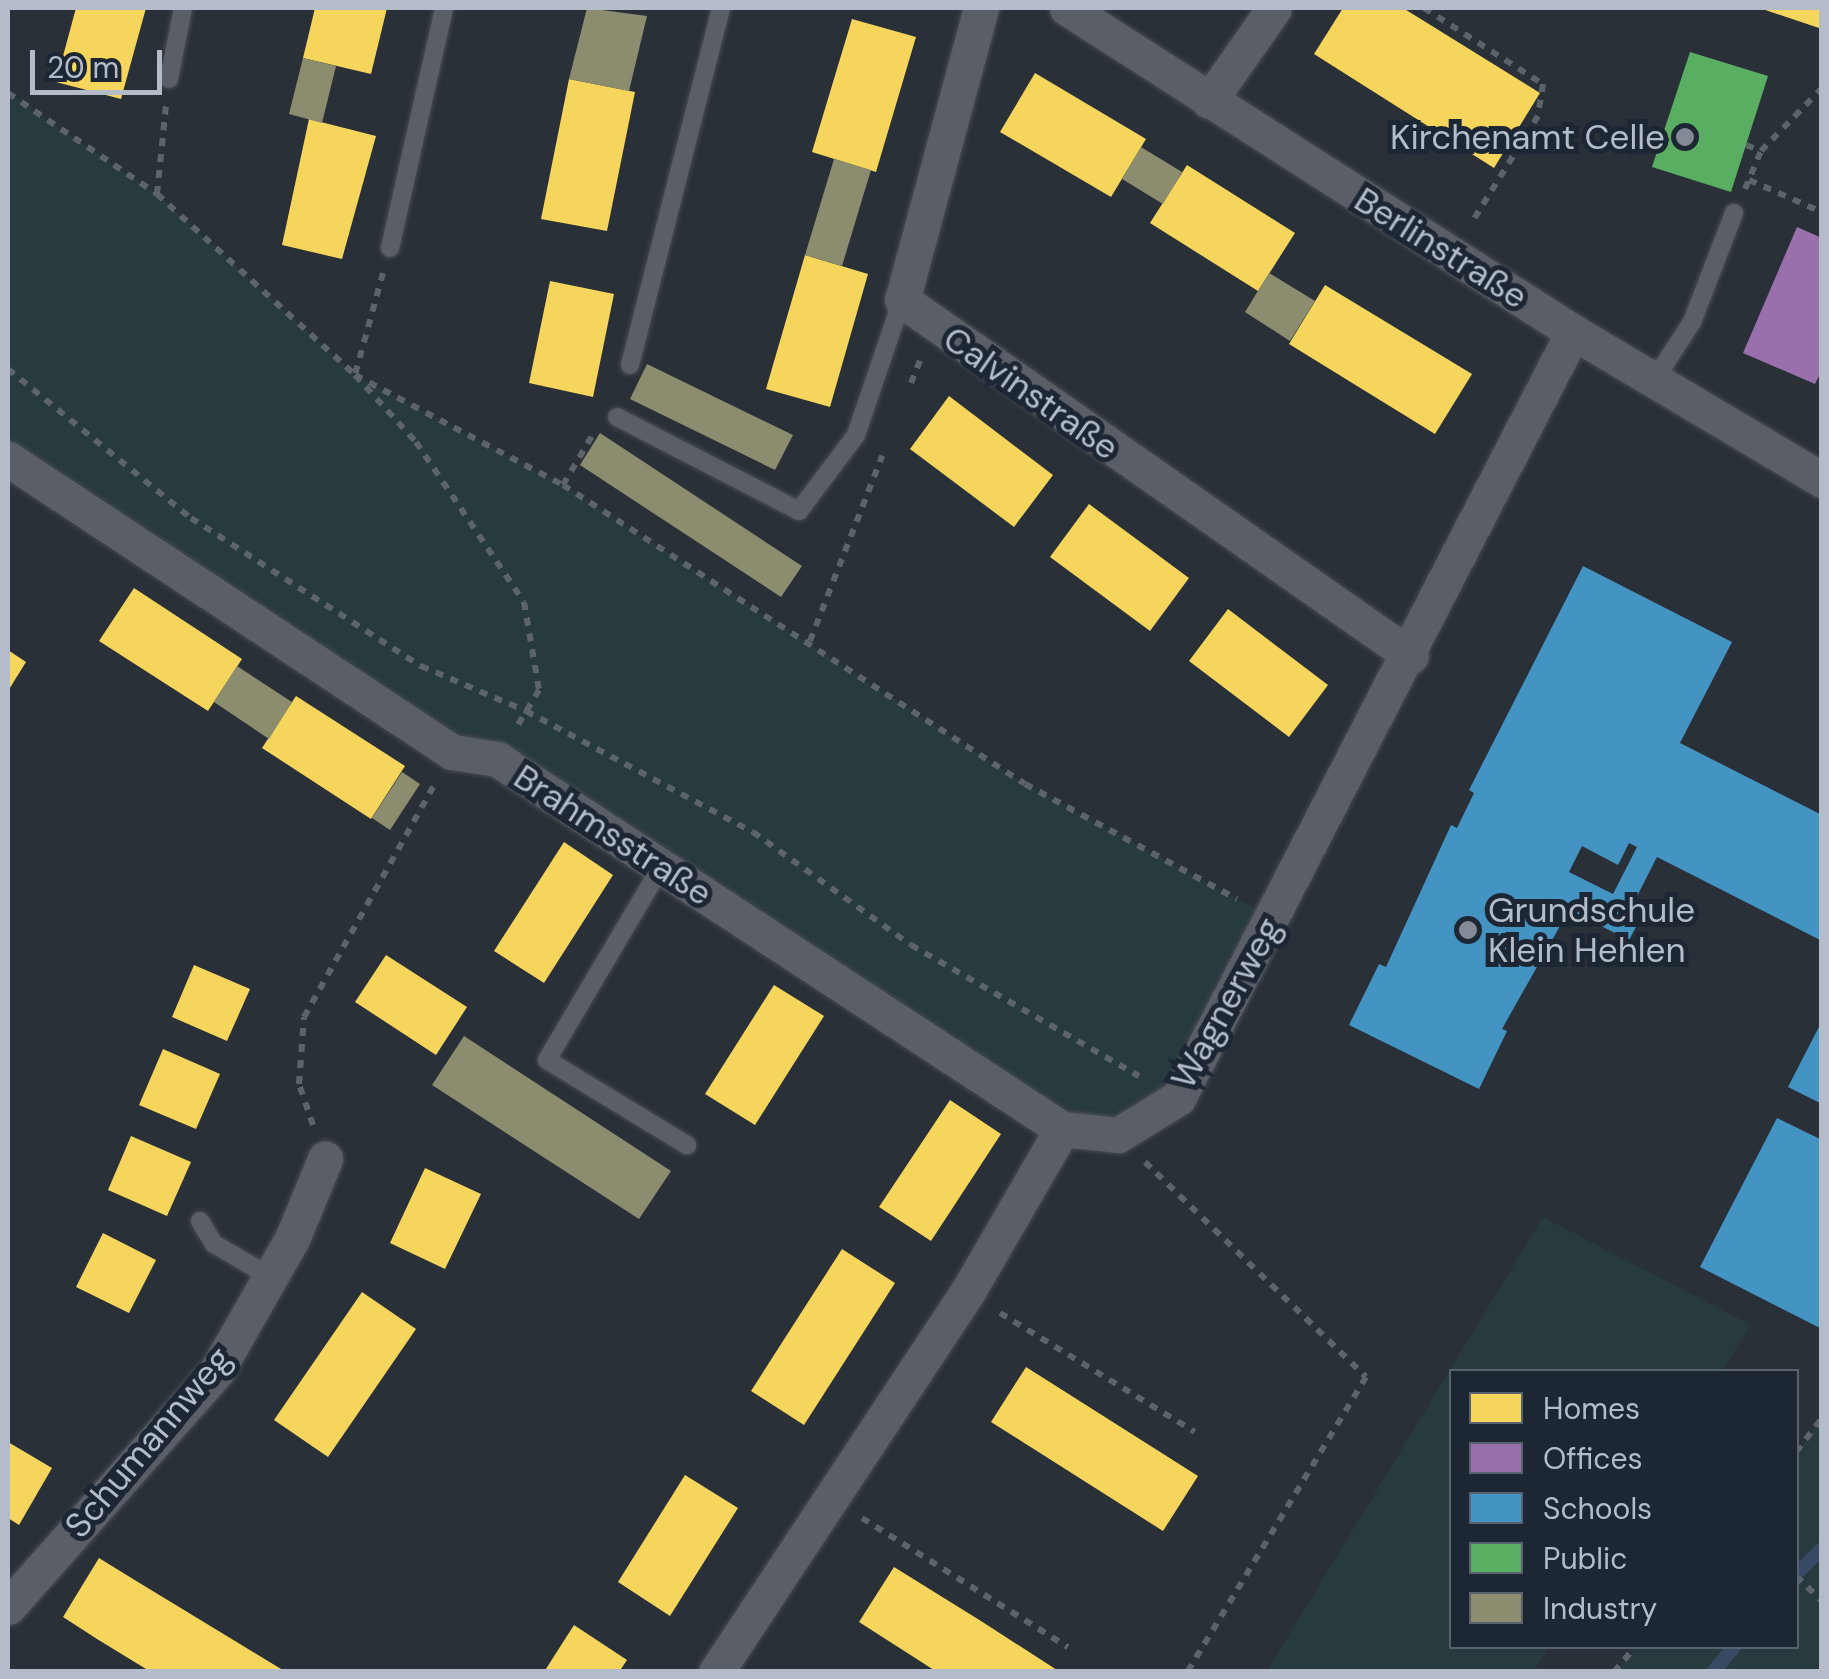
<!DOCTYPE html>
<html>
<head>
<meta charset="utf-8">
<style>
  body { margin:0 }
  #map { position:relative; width:1829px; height:1679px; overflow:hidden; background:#2a3038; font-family:"DM Sans",sans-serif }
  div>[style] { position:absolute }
  .green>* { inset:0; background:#273a3e }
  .homes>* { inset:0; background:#f6d55c }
  .offices>* { inset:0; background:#9970ab }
  .schools>* { inset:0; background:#4393c3 }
  .public>* { inset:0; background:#5aae61 }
  .industry>* { inset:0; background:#8c8c6e }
  .stream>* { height:14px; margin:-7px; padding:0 7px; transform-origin:7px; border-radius:7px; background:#384963 }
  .path>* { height:6px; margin-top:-3px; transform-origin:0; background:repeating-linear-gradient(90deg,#5d636a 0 8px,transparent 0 16px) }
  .roads { filter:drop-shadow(0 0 2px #484c53) drop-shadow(0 0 2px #484c53) }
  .service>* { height:18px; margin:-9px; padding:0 9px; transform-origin:9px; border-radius:9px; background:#5a5e66 }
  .minor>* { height:35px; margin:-17.5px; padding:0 17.5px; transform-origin:17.5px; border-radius:17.5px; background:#5a5e66 }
  .dots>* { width:28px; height:28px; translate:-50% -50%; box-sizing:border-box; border:5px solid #1d2633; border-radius:50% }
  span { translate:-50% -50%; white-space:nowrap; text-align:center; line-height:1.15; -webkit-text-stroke:10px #1d2633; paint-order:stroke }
  .poi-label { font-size:35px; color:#b4bcc9 }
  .right { translate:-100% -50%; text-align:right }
  .left { translate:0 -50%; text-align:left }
  .street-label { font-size:35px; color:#b4bcc9 }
  .frame { position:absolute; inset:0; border:10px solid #b4bcc9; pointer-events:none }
  .legend { position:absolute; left:1449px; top:1369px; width:350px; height:280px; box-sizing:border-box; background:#1d2633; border:2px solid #59626f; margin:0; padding:12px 18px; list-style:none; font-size:30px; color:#b4bcc9 }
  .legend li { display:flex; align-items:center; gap:20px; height:50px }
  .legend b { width:50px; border:2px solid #59626f }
  .scale { position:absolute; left:30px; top:50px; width:132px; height:45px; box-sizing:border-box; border:5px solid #b4bcc9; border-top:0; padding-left:12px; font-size:30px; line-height:35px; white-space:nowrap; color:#b4bcc9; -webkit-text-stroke:8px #1d2633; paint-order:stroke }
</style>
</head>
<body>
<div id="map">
  <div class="green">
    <i style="clip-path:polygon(8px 93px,157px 194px,355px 375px,563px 485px,1025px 784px,1273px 918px,1178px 1098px,1118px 1135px,1062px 1129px,661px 867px,452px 752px,8px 459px)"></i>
    <i style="clip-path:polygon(1543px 1217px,1751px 1325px,1722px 1371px,1452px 1372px,1452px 1646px,1549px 1647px,1534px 1671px,1267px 1671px)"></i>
    <i style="clip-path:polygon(1821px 1419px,1821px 1671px,1615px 1671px,1637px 1647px,1796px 1646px,1797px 1453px)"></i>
  </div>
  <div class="homes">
    <i style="clip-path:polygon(76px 8px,146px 8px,121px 99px,56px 82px)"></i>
    <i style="clip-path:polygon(315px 8px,387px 8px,371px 74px,303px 58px)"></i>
    <i style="clip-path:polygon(1343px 8px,1403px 8px,1540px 93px,1494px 168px,1314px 54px)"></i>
    <i style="clip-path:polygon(1760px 8px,1822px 8px,1822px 29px,1771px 12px)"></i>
    <i style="clip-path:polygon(852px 19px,916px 37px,876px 172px,812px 152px)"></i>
    <i style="clip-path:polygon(1035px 73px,1146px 139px,1111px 197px,1000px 132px)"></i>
    <i style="clip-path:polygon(569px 79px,635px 92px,607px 231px,541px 219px)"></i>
    <i style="clip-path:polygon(309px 119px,376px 136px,342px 259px,282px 245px)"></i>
    <i style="clip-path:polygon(1187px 165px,1295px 233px,1258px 291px,1150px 223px)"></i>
    <i style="clip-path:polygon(805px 255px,868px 274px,830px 407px,766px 389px)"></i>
    <i style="clip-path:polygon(550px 281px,614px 294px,593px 397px,529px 383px)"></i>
    <i style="clip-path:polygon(1325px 285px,1472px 374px,1435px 434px,1289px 344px)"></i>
    <i style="clip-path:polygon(949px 396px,1053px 475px,1014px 527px,910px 449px)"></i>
    <i style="clip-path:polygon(1089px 504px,1189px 578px,1150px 631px,1050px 557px)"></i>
    <i style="clip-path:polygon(134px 588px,242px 659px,208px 711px,99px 641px)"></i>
    <i style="clip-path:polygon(1228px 609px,1328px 685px,1289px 737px,1189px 661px)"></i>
    <i style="clip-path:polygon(8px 650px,26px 662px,8px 691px)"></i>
    <i style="clip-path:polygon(296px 696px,405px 766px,371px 819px,262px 748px)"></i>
    <i style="clip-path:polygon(564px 842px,613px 875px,544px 983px,494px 951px)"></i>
    <i style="clip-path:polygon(386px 955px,467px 1007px,436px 1055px,355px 1002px)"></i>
    <i style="clip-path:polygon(194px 965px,250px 989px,227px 1041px,172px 1017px)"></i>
    <i style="clip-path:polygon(774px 985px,824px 1016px,755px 1125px,705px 1094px)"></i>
    <i style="clip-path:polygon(163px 1049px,220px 1074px,196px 1129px,139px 1105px)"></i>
    <i style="clip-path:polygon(950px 1100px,1001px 1134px,931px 1241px,879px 1207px)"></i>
    <i style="clip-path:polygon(131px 1136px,191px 1162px,167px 1216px,108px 1190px)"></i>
    <i style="clip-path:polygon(425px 1168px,481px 1194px,445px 1269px,390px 1243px)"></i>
    <i style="clip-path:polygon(103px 1233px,156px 1260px,129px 1313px,76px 1287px)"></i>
    <i style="clip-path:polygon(842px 1249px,895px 1283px,804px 1425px,751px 1391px)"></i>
    <i style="clip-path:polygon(362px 1292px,416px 1329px,328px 1457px,274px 1420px)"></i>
    <i style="clip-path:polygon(1026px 1367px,1198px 1476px,1163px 1531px,991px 1422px)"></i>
    <i style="clip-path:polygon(8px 1442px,52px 1468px,19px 1525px,8px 1518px)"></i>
    <i style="clip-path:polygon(685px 1475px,738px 1508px,670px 1616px,618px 1582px)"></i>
    <i style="clip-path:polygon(99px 1558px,133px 1579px,286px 1672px,151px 1672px,97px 1639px,63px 1617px)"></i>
    <i style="clip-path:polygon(894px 1567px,981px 1621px,1060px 1672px,937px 1672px,859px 1622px)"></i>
    <i style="clip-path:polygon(574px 1625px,627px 1660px,619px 1672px,544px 1672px)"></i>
  </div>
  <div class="offices">
    <i style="clip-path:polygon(1797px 227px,1822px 238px,1822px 370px,1815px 384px,1743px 353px)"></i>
  </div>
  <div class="schools">
    <i style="clip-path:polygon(evenodd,1583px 566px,1732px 642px,1680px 743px,1822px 815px,1822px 941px,1657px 857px,1633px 904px,1645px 910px,1629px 940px,1569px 910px,1502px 1029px,1507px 1031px,1479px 1089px,1349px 1025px,1379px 964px,1386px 967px,1451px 825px,1457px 828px,1474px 793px,1469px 790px,1583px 566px,1629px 843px,1637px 847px,1613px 894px,1569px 872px,1582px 846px,1618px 865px,1629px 843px)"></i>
    <i style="clip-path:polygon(1822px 1021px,1822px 1104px,1788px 1087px)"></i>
    <i style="clip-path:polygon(1777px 1118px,1822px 1140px,1822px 1329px,1700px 1267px)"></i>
  </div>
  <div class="public">
    <i style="clip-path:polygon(1690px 52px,1768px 76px,1731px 192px,1652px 167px)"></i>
  </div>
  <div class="industry">
    <i style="clip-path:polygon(587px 8px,647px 16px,629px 91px,569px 79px)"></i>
    <i style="clip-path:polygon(303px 58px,336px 66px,322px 123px,289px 114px)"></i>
    <i style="clip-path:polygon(1141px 147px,1182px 172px,1163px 204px,1122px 179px)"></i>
    <i style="clip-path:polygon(834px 159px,871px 170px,842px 266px,805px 255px)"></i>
    <i style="clip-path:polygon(1269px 273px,1315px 301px,1290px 341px,1245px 312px)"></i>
    <i style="clip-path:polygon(647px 364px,793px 435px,775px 470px,630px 399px)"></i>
    <i style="clip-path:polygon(600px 433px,802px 566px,781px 597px,580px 465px)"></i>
    <i style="clip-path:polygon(237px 666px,292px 702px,269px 739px,214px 702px)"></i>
    <i style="clip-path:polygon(402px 772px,420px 784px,390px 830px,372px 818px)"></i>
    <i style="clip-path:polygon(464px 1036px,671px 1171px,639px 1219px,432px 1085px)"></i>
  </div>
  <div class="stream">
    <i style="left:1796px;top:1574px;width:36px;rotate:-44deg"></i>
    <i style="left:1713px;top:1672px;width:34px;rotate:-50deg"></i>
  </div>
  <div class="path">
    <i style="left:1424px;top:8px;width:141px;rotate:32.6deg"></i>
    <i style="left:1543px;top:84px;width:32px;rotate:99deg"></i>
    <i style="left:1538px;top:116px;width:125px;rotate:121.9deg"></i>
    <i style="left:8px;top:93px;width:180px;rotate:34.1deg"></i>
    <i style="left:157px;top:194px;width:268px;rotate:42.4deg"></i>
    <i style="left:355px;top:375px;width:235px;rotate:27.9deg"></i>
    <i style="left:563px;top:485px;width:550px;rotate:32.91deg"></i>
    <i style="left:1025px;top:784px;width:241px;rotate:28.5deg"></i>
    <i style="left:1746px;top:145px;width:16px;rotate:22deg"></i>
    <i style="left:1749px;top:180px;width:80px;rotate:23.7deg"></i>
    <i style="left:1745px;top:189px;width:41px;rotate:-67.2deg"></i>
    <i style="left:1761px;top:151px;width:88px;rotate:-45.9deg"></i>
    <i style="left:157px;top:194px;width:89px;rotate:-84.2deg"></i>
    <i style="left:383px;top:273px;width:106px;rotate:105.4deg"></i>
    <i style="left:355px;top:375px;width:91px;rotate:47.7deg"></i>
    <i style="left:416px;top:442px;width:193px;rotate:56deg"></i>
    <i style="left:524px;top:602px;width:89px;rotate:80.3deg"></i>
    <i style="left:539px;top:690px;width:44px;rotate:121.2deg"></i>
    <i style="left:8px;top:369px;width:236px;rotate:39.2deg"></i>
    <i style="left:191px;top:518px;width:274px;rotate:32.8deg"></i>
    <i style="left:421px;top:666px;width:114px;rotate:23.2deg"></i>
    <i style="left:526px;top:711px;width:257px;rotate:28.1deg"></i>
    <i style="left:753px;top:832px;width:194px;rotate:35.6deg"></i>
    <i style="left:911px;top:945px;width:263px;rotate:29.9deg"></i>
    <i style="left:911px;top:383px;width:27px;rotate:-68deg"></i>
    <i style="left:563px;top:485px;width:59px;rotate:-59.5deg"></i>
    <i style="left:810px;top:641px;width:199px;rotate:-68.7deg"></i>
    <i style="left:313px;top:1125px;width:43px;rotate:-108.9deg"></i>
    <i style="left:299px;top:1084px;width:67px;rotate:-85.7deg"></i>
    <i style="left:304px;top:1017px;width:267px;rotate:-60.7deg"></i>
    <i style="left:1145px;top:1162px;width:308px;rotate:44.2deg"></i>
    <i style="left:1366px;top:1377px;width:345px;rotate:121.2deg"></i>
    <i style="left:1000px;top:1313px;width:228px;rotate:31.4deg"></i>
    <i style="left:1796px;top:1452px;width:43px;rotate:-52.6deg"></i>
    <i style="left:862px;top:1518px;width:243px;rotate:32.1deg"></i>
    <i style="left:1796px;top:1576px;width:36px;rotate:44deg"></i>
    <i style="left:1614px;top:1672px;width:34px;rotate:-50deg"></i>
  </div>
  <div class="roads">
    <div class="service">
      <i style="left:169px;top:79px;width:72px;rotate:-78.8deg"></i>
      <i style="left:390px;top:248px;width:246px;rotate:-77.3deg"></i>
      <i style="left:630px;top:365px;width:368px;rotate:-75.7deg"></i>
      <i style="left:1653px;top:382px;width:72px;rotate:-57deg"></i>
      <i style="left:1692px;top:322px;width:117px;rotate:-68.9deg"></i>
      <i style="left:617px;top:417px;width:205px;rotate:27.3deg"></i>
      <i style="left:799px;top:511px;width:95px;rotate:-53.1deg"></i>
      <i style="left:856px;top:435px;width:143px;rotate:-71.2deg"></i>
      <i style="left:661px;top:867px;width:224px;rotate:120.6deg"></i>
      <i style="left:547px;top:1060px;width:164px;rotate:31.3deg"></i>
      <i style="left:200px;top:1221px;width:27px;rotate:59deg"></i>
      <i style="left:214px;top:1244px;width:66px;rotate:30.1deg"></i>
    </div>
    <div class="minor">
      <i style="left:981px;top:8px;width:302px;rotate:105.1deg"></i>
      <i style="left:902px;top:300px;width:621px;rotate:34.97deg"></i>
      <i style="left:1067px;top:8px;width:601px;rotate:32.63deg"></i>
      <i style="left:1573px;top:332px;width:290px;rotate:30.7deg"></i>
      <i style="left:1209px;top:101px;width:113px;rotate:-55deg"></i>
      <i style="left:8px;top:459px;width:532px;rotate:33.42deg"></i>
      <i style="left:452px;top:752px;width:46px;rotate:8.8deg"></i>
      <i style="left:497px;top:759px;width:675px;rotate:33.22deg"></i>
      <i style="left:8px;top:1607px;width:314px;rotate:-48.5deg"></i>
      <i style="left:216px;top:1372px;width:153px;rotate:-60.3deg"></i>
      <i style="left:292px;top:1239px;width:87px;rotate:-67.6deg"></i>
      <i style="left:716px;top:1672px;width:455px;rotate:-56.5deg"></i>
      <i style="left:967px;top:1293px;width:190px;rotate:-59.9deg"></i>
      <i style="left:1062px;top:1129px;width:56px;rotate:6.1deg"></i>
      <i style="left:1118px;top:1135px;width:70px;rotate:-31.7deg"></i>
      <i style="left:1178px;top:1098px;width:862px;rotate:-62.72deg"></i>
    </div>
  </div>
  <div class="dots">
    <i style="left:1685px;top:137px;background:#848b96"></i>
    <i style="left:1468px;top:930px;background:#848b96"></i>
  </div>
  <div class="poi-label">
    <span class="right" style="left:1665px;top:137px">Kirchenamt Celle</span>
    <span class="left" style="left:1488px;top:930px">Grundschule<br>Klein Hehlen</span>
  </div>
  <div class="street-label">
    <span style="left:1441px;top:248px;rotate:32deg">Berlinstraße</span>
    <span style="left:1031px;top:393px;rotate:35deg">Calvinstraße</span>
    <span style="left:613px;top:835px;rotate:33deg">Brahmsstraße</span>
    <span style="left:1226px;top:1003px;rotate:-61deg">Wagnerweg</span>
    <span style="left:148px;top:1442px;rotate:-50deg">Schumannweg</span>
  </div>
  <div class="frame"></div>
  <ul class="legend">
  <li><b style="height:28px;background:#f6d55c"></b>Homes</li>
  <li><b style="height:28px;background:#9970ab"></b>Offices</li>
  <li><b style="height:28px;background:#4393c3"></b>Schools</li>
  <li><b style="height:28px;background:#5aae61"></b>Public</li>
  <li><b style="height:28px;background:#8c8c6e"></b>Industry</li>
  </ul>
  <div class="scale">20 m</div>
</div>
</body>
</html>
